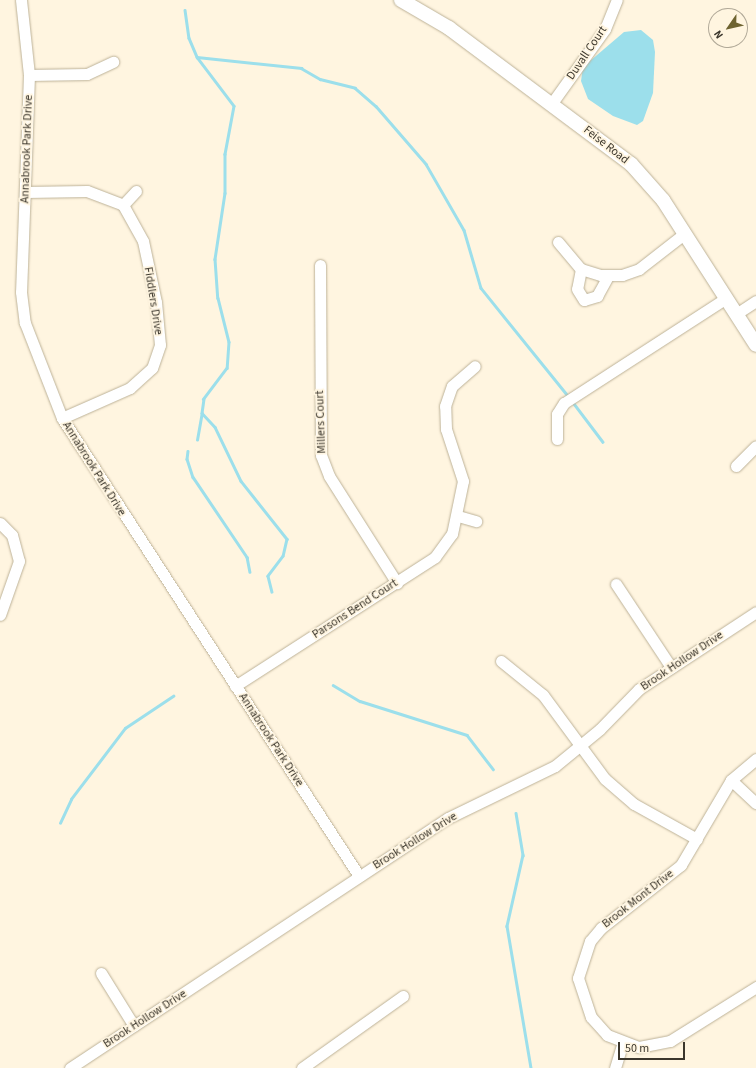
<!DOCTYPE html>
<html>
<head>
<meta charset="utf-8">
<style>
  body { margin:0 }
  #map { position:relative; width:756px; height:1068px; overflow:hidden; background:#fff5e0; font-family:"Source Sans 3",sans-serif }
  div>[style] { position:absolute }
  .water>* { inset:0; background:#9cdfeb }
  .stream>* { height:2.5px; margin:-1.25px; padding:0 1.25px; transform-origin:1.25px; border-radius:1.25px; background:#9cdfeb }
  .roads { filter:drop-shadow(0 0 1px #bdb298) drop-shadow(0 0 1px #bdb298) }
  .minor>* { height:11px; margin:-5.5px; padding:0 5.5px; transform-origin:5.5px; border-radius:5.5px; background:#fff }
  .major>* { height:14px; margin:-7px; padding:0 7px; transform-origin:7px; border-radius:7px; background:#fff }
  span { translate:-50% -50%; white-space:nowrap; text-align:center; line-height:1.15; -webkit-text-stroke:3.5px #fff5e0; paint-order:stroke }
  .street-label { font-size:12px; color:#3b362c }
  .north { position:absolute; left:708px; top:8px; width:40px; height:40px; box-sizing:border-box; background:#fff5e0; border:1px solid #b1a998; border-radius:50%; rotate:236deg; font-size:11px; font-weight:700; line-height:16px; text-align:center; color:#3b362c }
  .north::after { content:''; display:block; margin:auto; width:14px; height:18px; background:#6e6330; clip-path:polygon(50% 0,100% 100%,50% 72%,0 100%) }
  .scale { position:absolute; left:618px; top:1042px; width:67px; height:18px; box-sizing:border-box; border:2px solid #3b362c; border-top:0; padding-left:5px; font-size:12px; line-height:14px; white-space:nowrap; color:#3b362c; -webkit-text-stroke:3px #fff5e0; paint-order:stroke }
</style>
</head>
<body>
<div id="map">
  <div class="water">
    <i style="clip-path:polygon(641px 30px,653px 40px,655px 52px,653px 93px,643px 121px,637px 125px,613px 116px,588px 99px,581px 81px,583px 67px,624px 32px)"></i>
  </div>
  <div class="stream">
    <i style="left:185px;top:10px;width:28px;rotate:82deg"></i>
    <i style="left:189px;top:38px;width:21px;rotate:67deg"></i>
    <i style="left:197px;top:57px;width:61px;rotate:52.9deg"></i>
    <i style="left:234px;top:106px;width:49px;rotate:100.6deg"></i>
    <i style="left:225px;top:154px;width:39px;rotate:90deg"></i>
    <i style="left:225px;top:193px;width:67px;rotate:98.6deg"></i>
    <i style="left:215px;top:259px;width:39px;rotate:86deg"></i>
    <i style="left:218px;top:298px;width:45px;rotate:76deg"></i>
    <i style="left:229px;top:342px;width:26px;rotate:94deg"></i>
    <i style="left:227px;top:368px;width:39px;rotate:127deg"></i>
    <i style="left:204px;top:399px;width:14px;rotate:98deg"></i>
    <i style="left:202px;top:413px;width:19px;rotate:47deg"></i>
    <i style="left:215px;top:427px;width:60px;rotate:64.3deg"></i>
    <i style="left:241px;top:481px;width:74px;rotate:51.6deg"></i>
    <i style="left:287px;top:539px;width:17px;rotate:103deg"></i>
    <i style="left:283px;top:556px;width:25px;rotate:127deg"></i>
    <i style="left:268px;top:576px;width:16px;rotate:76deg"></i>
    <i style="left:197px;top:57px;width:105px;rotate:6deg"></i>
    <i style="left:301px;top:68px;width:22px;rotate:30deg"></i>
    <i style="left:320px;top:79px;width:36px;rotate:14deg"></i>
    <i style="left:355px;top:88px;width:28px;rotate:41deg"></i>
    <i style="left:376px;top:106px;width:77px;rotate:49.2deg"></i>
    <i style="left:426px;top:164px;width:76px;rotate:60.1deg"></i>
    <i style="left:464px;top:230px;width:60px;rotate:73.7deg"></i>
    <i style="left:481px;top:288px;width:140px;rotate:51.1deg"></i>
    <i style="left:572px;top:401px;width:51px;rotate:52.9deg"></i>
    <i style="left:197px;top:440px;width:27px;rotate:-80deg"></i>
    <i style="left:188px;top:451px;width:8px;rotate:97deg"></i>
    <i style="left:187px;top:459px;width:19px;rotate:72deg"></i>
    <i style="left:193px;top:477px;width:97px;rotate:56deg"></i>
    <i style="left:247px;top:557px;width:15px;rotate:79deg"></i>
    <i style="left:333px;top:685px;width:31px;rotate:31deg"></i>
    <i style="left:360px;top:701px;width:112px;rotate:17.6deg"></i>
    <i style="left:467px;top:735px;width:43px;rotate:52.6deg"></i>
    <i style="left:516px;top:813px;width:43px;rotate:80.5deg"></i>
    <i style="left:523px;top:855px;width:73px;rotate:102.7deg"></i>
    <i style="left:507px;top:926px;width:144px;rotate:80.4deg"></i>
    <i style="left:60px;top:823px;width:26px;rotate:-65deg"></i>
    <i style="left:71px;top:799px;width:89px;rotate:-52.7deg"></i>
    <i style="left:125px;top:728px;width:58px;rotate:-33.7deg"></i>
  </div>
  <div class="roads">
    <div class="minor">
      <i style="left:21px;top:0;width:75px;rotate:83.9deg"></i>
      <i style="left:29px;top:75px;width:217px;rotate:92.1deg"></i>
      <i style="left:21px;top:292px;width:31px;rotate:83deg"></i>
      <i style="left:25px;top:323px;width:102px;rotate:68.7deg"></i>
      <i style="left:62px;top:418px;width:546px;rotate:57.04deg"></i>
      <i style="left:29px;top:75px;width:58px;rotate:-1deg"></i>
      <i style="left:87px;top:74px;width:29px;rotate:-25deg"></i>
      <i style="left:552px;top:103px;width:91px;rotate:-54.4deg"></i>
      <i style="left:605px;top:29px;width:31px;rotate:-68deg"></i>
      <i style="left:26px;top:192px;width:61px;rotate:-0.9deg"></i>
      <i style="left:87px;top:191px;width:39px;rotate:21deg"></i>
      <i style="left:123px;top:205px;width:41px;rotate:60.9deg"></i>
      <i style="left:143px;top:241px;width:62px;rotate:78deg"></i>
      <i style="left:156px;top:302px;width:43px;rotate:84.7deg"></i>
      <i style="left:160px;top:345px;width:24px;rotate:109deg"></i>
      <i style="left:152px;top:368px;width:30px;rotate:138deg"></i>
      <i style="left:130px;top:388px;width:74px;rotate:156.2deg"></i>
      <i style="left:123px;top:205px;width:19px;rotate:-47deg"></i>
      <i style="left:558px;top:242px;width:35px;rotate:50deg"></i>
      <i style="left:581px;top:269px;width:21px;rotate:17deg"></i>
      <i style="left:601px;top:275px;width:21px"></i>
      <i style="left:622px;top:275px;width:18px;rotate:-19deg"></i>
      <i style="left:639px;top:269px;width:58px;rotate:-38deg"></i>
      <i style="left:320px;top:265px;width:190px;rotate:89.7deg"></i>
      <i style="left:321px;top:455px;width:22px;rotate:69deg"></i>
      <i style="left:329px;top:476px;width:127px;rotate:57.6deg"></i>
      <i style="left:581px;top:269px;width:20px;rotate:101deg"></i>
      <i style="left:577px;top:289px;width:13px;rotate:58deg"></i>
      <i style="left:584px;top:300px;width:14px;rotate:-17deg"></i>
      <i style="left:597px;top:296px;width:23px;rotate:-61deg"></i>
      <i style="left:736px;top:314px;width:24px;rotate:-33deg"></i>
      <i style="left:557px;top:439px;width:25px;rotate:-90deg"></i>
      <i style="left:557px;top:414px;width:13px;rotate:-58deg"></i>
      <i style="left:564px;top:403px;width:193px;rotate:-32.9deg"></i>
      <i style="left:736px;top:466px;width:28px;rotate:-45deg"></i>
      <i style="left:458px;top:516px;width:19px;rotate:16deg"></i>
      <i style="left:0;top:523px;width:17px;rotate:45deg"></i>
      <i style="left:12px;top:535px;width:27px;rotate:75deg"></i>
      <i style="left:19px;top:561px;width:57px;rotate:109.4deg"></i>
      <i style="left:616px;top:584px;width:100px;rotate:56.5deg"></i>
      <i style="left:501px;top:661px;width:54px;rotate:39deg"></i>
      <i style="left:543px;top:695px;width:104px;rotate:53.6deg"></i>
      <i style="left:605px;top:779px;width:38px;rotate:41deg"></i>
      <i style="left:634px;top:804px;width:72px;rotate:29.1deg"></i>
      <i style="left:235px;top:686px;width:238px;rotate:-32.8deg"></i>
      <i style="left:435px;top:557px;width:29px;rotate:-54deg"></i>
      <i style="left:452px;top:534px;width:54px;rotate:-78.3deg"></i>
      <i style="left:463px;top:481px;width:55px;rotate:-108.1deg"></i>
      <i style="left:446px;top:429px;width:23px;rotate:-92deg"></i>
      <i style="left:445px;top:406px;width:21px;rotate:-71deg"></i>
      <i style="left:452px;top:386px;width:30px;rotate:-41deg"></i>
      <i style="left:756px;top:759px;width:33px;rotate:140deg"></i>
      <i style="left:731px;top:780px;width:99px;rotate:120.5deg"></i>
      <i style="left:681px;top:865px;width:102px;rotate:141.8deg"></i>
      <i style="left:601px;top:928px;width:17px;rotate:130deg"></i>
      <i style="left:590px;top:941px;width:39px;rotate:108deg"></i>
      <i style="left:578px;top:978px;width:41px;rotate:71.6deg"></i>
      <i style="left:591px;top:1017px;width:24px;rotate:48deg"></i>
      <i style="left:607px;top:1035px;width:34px;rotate:21deg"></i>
      <i style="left:639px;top:1047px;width:32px;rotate:-11deg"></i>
      <i style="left:670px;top:1041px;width:102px;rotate:-32.1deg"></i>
      <i style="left:731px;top:780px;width:34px;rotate:43deg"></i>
      <i style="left:101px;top:973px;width:62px;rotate:58.1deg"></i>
      <i style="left:70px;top:1068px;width:453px;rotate:-33.5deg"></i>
      <i style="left:448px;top:818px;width:119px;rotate:-25.9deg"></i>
      <i style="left:555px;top:766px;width:58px;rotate:-39.4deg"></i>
      <i style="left:600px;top:729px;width:56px;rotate:-45.7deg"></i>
      <i style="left:639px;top:689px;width:140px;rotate:-33.3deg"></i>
      <i style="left:302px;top:1068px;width:124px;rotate:-35.5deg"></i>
      <i style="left:615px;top:1068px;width:27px;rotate:-73deg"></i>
    </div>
    <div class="major">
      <i style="left:401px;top:0;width:56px;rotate:30.3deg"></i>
      <i style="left:449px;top:28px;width:227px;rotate:36.8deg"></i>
      <i style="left:631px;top:164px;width:48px;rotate:48.4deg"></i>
      <i style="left:663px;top:200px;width:172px;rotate:57.3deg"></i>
    </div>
  </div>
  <div class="street-label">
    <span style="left:587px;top:53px;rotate:-56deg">Duvall Court</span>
    <span style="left:606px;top:145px;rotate:38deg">Feise Road</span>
    <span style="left:27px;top:149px;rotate:-88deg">Annabrook Park Drive</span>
    <span style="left:153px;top:301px;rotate:81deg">Fiddlers Drive</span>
    <span style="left:321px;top:422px;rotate:-92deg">Millers Court</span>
    <span style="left:94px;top:469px;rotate:58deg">Annabrook Park Drive</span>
    <span style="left:355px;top:609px;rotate:-33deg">Parsons Bend Court</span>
    <span style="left:682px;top:661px;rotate:-34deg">Brook Hollow Drive</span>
    <span style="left:271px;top:740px;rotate:57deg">Annabrook Park Drive</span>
    <span style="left:415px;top:841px;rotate:-32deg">Brook Hollow Drive</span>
    <span style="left:638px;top:899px;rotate:-38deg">Brook Mont Drive</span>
    <span style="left:145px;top:1019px;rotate:-33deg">Brook Hollow Drive</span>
  </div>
  <div class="north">N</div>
  <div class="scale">50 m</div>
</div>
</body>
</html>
